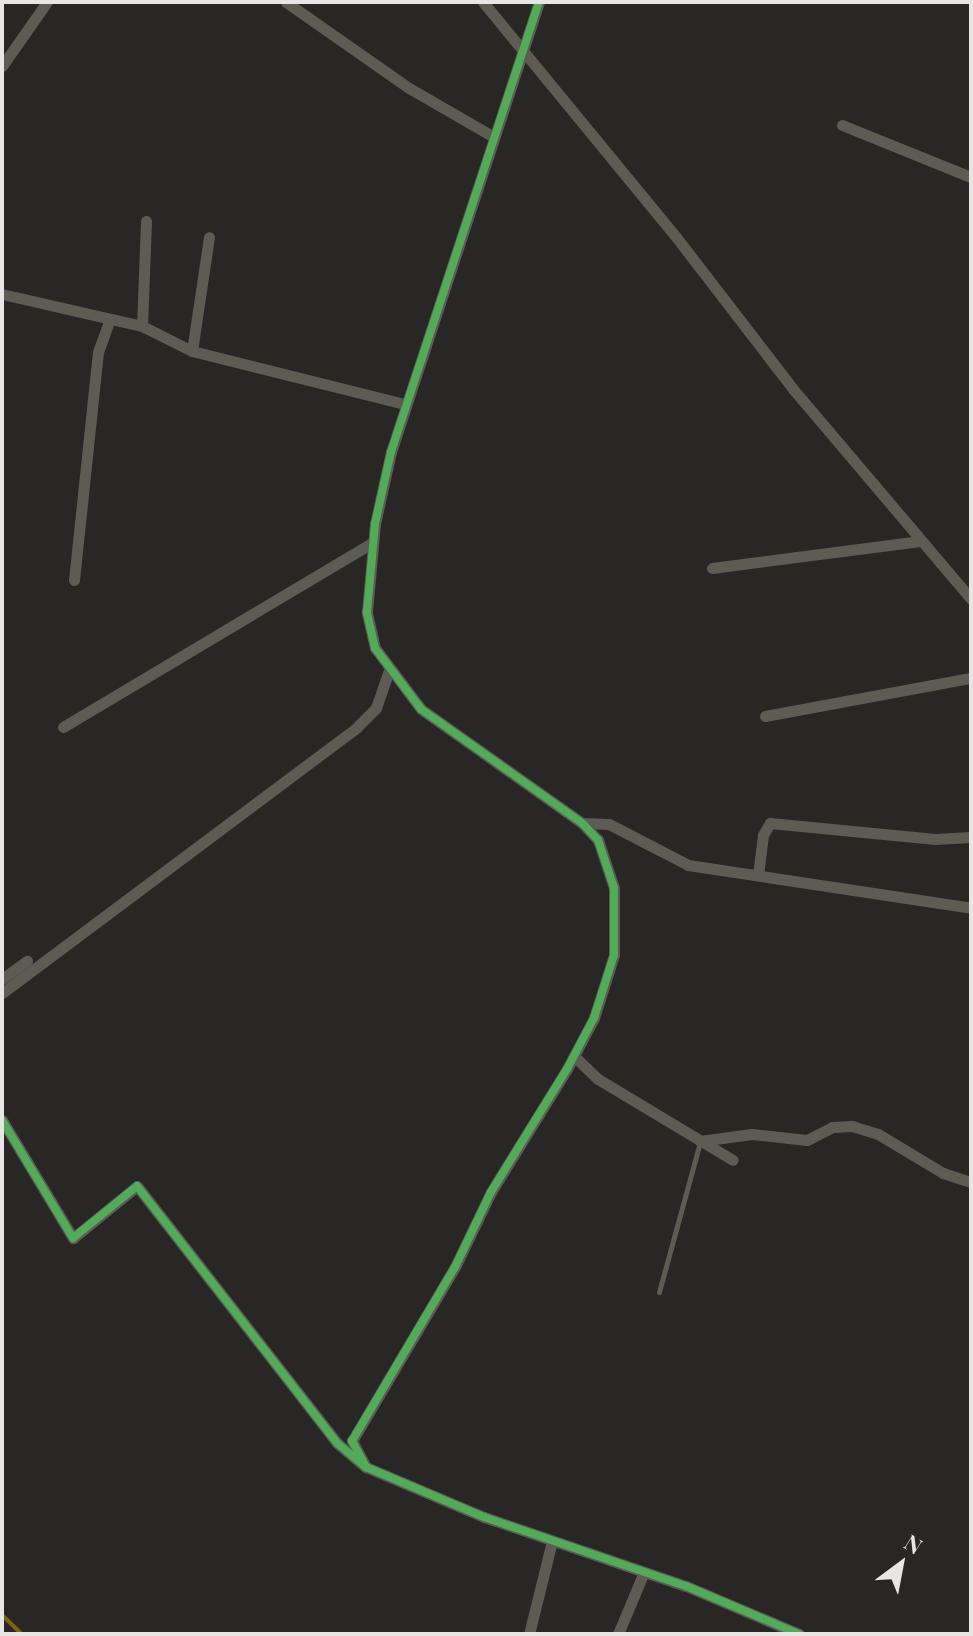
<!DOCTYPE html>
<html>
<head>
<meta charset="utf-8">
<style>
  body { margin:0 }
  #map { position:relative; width:973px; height:1636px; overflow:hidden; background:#282726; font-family:"Playfair Display",serif }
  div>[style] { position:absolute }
  .stream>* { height:4px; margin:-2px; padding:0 2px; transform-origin:2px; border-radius:2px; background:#796410 }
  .service>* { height:5px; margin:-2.5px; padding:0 2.5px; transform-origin:2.5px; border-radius:2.5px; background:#5d5b53 }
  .minor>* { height:11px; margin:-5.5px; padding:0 5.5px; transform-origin:5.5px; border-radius:5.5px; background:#5d5b53 }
  .cycleway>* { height:8px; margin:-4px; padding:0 4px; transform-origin:4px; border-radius:4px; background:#51ab58 }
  span { translate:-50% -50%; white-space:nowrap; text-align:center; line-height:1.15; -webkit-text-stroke:7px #292825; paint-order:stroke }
  .frame { position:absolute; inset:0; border:4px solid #e7e6e4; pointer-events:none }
  .north { position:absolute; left:861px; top:1524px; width:80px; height:80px; -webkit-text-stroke:6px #292825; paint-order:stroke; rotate:32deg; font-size:22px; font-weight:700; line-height:32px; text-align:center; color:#e7e6e4 }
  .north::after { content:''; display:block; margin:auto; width:28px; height:36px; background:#e7e6e4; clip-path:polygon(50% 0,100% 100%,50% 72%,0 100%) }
</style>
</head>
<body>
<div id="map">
  <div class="stream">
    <i style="left:2px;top:1615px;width:28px;rotate:44deg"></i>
  </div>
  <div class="service">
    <i style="left:659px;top:1292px;width:156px;rotate:-74.7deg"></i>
  </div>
  <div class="minor">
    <i style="left:286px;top:2px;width:150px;rotate:35deg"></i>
    <i style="left:409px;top:88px;width:96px;rotate:30deg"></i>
    <i style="left:483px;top:2px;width:299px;rotate:50.6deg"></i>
    <i style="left:673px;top:233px;width:197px;rotate:52.4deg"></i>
    <i style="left:793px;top:389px;width:275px;rotate:49.7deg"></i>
    <i style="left:2px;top:66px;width:78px;rotate:-54.9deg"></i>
    <i style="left:842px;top:125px;width:139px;rotate:22deg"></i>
    <i style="left:2px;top:294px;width:144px;rotate:12.9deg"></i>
    <i style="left:142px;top:326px;width:105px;rotate:-87.8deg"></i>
    <i style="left:142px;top:326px;width:56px;rotate:26.6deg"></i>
    <i style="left:192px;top:351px;width:219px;rotate:14deg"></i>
    <i style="left:192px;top:351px;width:115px;rotate:-81.5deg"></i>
    <i style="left:712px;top:568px;width:210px;rotate:-7.4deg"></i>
    <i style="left:74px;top:580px;width:229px;rotate:-84deg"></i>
    <i style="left:98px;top:352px;width:33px;rotate:-70deg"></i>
    <i style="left:765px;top:716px;width:209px;rotate:-10.5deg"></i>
    <i style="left:63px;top:727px;width:360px;rotate:-30.8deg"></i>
    <i style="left:582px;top:823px;width:27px;rotate:2deg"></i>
    <i style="left:609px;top:824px;width:89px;rotate:27.4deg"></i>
    <i style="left:688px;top:865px;width:286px;rotate:8.6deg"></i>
    <i style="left:758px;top:875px;width:40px;rotate:-82.9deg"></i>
    <i style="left:763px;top:835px;width:14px;rotate:-60deg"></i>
    <i style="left:770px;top:823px;width:166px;rotate:5.5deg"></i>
    <i style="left:935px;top:839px;width:36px;rotate:-3deg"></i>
    <i style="left:2px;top:979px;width:31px;rotate:-36deg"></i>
    <i style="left:2px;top:993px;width:444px;rotate:-36.8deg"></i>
    <i style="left:357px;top:727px;width:27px;rotate:-45deg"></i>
    <i style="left:376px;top:708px;width:39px;rotate:-71deg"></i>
    <i style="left:574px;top:1056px;width:33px;rotate:44deg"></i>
    <i style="left:598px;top:1079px;width:157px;rotate:31deg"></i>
    <i style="left:2px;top:1120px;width:138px;rotate:59deg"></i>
    <i style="left:73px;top:1238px;width:82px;rotate:-39.1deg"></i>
    <i style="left:137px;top:1186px;width:326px;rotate:52.1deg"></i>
    <i style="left:337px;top:1443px;width:38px;rotate:40deg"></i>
    <i style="left:366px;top:1467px;width:128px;rotate:23deg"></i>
    <i style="left:484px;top:1517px;width:213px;rotate:18.9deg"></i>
    <i style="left:686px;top:1586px;width:123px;rotate:23deg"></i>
    <i style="left:700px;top:1141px;width:52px;rotate:-7.7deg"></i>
    <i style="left:752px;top:1134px;width:55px;rotate:6.2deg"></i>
    <i style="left:807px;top:1140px;width:28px;rotate:-27deg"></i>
    <i style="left:832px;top:1127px;width:20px;rotate:-3deg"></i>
    <i style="left:852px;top:1126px;width:27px;rotate:17deg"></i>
    <i style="left:878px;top:1134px;width:76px;rotate:31deg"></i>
    <i style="left:943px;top:1173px;width:29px;rotate:18deg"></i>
    <i style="left:366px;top:1467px;width:30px;rotate:-118deg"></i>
    <i style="left:352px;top:1441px;width:202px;rotate:-59.4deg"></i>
    <i style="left:455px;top:1267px;width:83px;rotate:-64.4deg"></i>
    <i style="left:491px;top:1192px;width:145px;rotate:-58.3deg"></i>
    <i style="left:567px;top:1069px;width:58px;rotate:-62.1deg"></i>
    <i style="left:594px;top:1018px;width:66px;rotate:-72.4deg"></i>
    <i style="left:614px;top:955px;width:67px;rotate:-90deg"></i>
    <i style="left:614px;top:888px;width:51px;rotate:-108.4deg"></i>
    <i style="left:598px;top:840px;width:23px;rotate:-133deg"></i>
    <i style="left:582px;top:823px;width:197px;rotate:-144.7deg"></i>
    <i style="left:421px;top:709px;width:76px;rotate:-127deg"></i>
    <i style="left:375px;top:648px;width:37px;rotate:-103deg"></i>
    <i style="left:367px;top:612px;width:88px;rotate:-84.8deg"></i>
    <i style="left:375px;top:524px;width:74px;rotate:-77.5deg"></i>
    <i style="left:391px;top:452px;width:474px;rotate:-71.8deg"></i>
    <i style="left:529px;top:1634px;width:96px;rotate:-76.1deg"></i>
    <i style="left:618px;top:1634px;width:67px;rotate:-67.2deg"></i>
  </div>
  <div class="cycleway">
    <i style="left:2px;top:1120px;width:138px;rotate:59deg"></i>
    <i style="left:73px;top:1238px;width:82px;rotate:-39.1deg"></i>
    <i style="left:137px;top:1186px;width:326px;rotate:52.1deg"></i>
    <i style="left:337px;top:1443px;width:38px;rotate:40deg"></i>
    <i style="left:366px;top:1467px;width:128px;rotate:23deg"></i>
    <i style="left:484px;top:1517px;width:213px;rotate:18.9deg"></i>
    <i style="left:686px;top:1586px;width:123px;rotate:23deg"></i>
    <i style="left:366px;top:1467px;width:30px;rotate:-118deg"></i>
    <i style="left:352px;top:1441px;width:202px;rotate:-59.4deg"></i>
    <i style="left:455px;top:1267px;width:83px;rotate:-64.4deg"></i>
    <i style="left:491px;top:1192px;width:145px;rotate:-58.3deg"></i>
    <i style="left:567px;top:1069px;width:58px;rotate:-62.1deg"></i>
    <i style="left:594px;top:1018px;width:66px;rotate:-72.4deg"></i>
    <i style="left:614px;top:955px;width:67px;rotate:-90deg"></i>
    <i style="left:614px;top:888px;width:51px;rotate:-108.4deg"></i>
    <i style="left:598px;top:840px;width:23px;rotate:-133deg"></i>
    <i style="left:582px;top:823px;width:197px;rotate:-144.7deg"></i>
    <i style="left:421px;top:709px;width:76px;rotate:-127deg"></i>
    <i style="left:375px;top:648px;width:37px;rotate:-103deg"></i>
    <i style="left:367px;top:612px;width:88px;rotate:-84.8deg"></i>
    <i style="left:375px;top:524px;width:74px;rotate:-77.5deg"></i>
    <i style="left:391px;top:452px;width:474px;rotate:-71.8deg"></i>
  </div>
  <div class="frame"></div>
  <div class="north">N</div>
</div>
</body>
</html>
